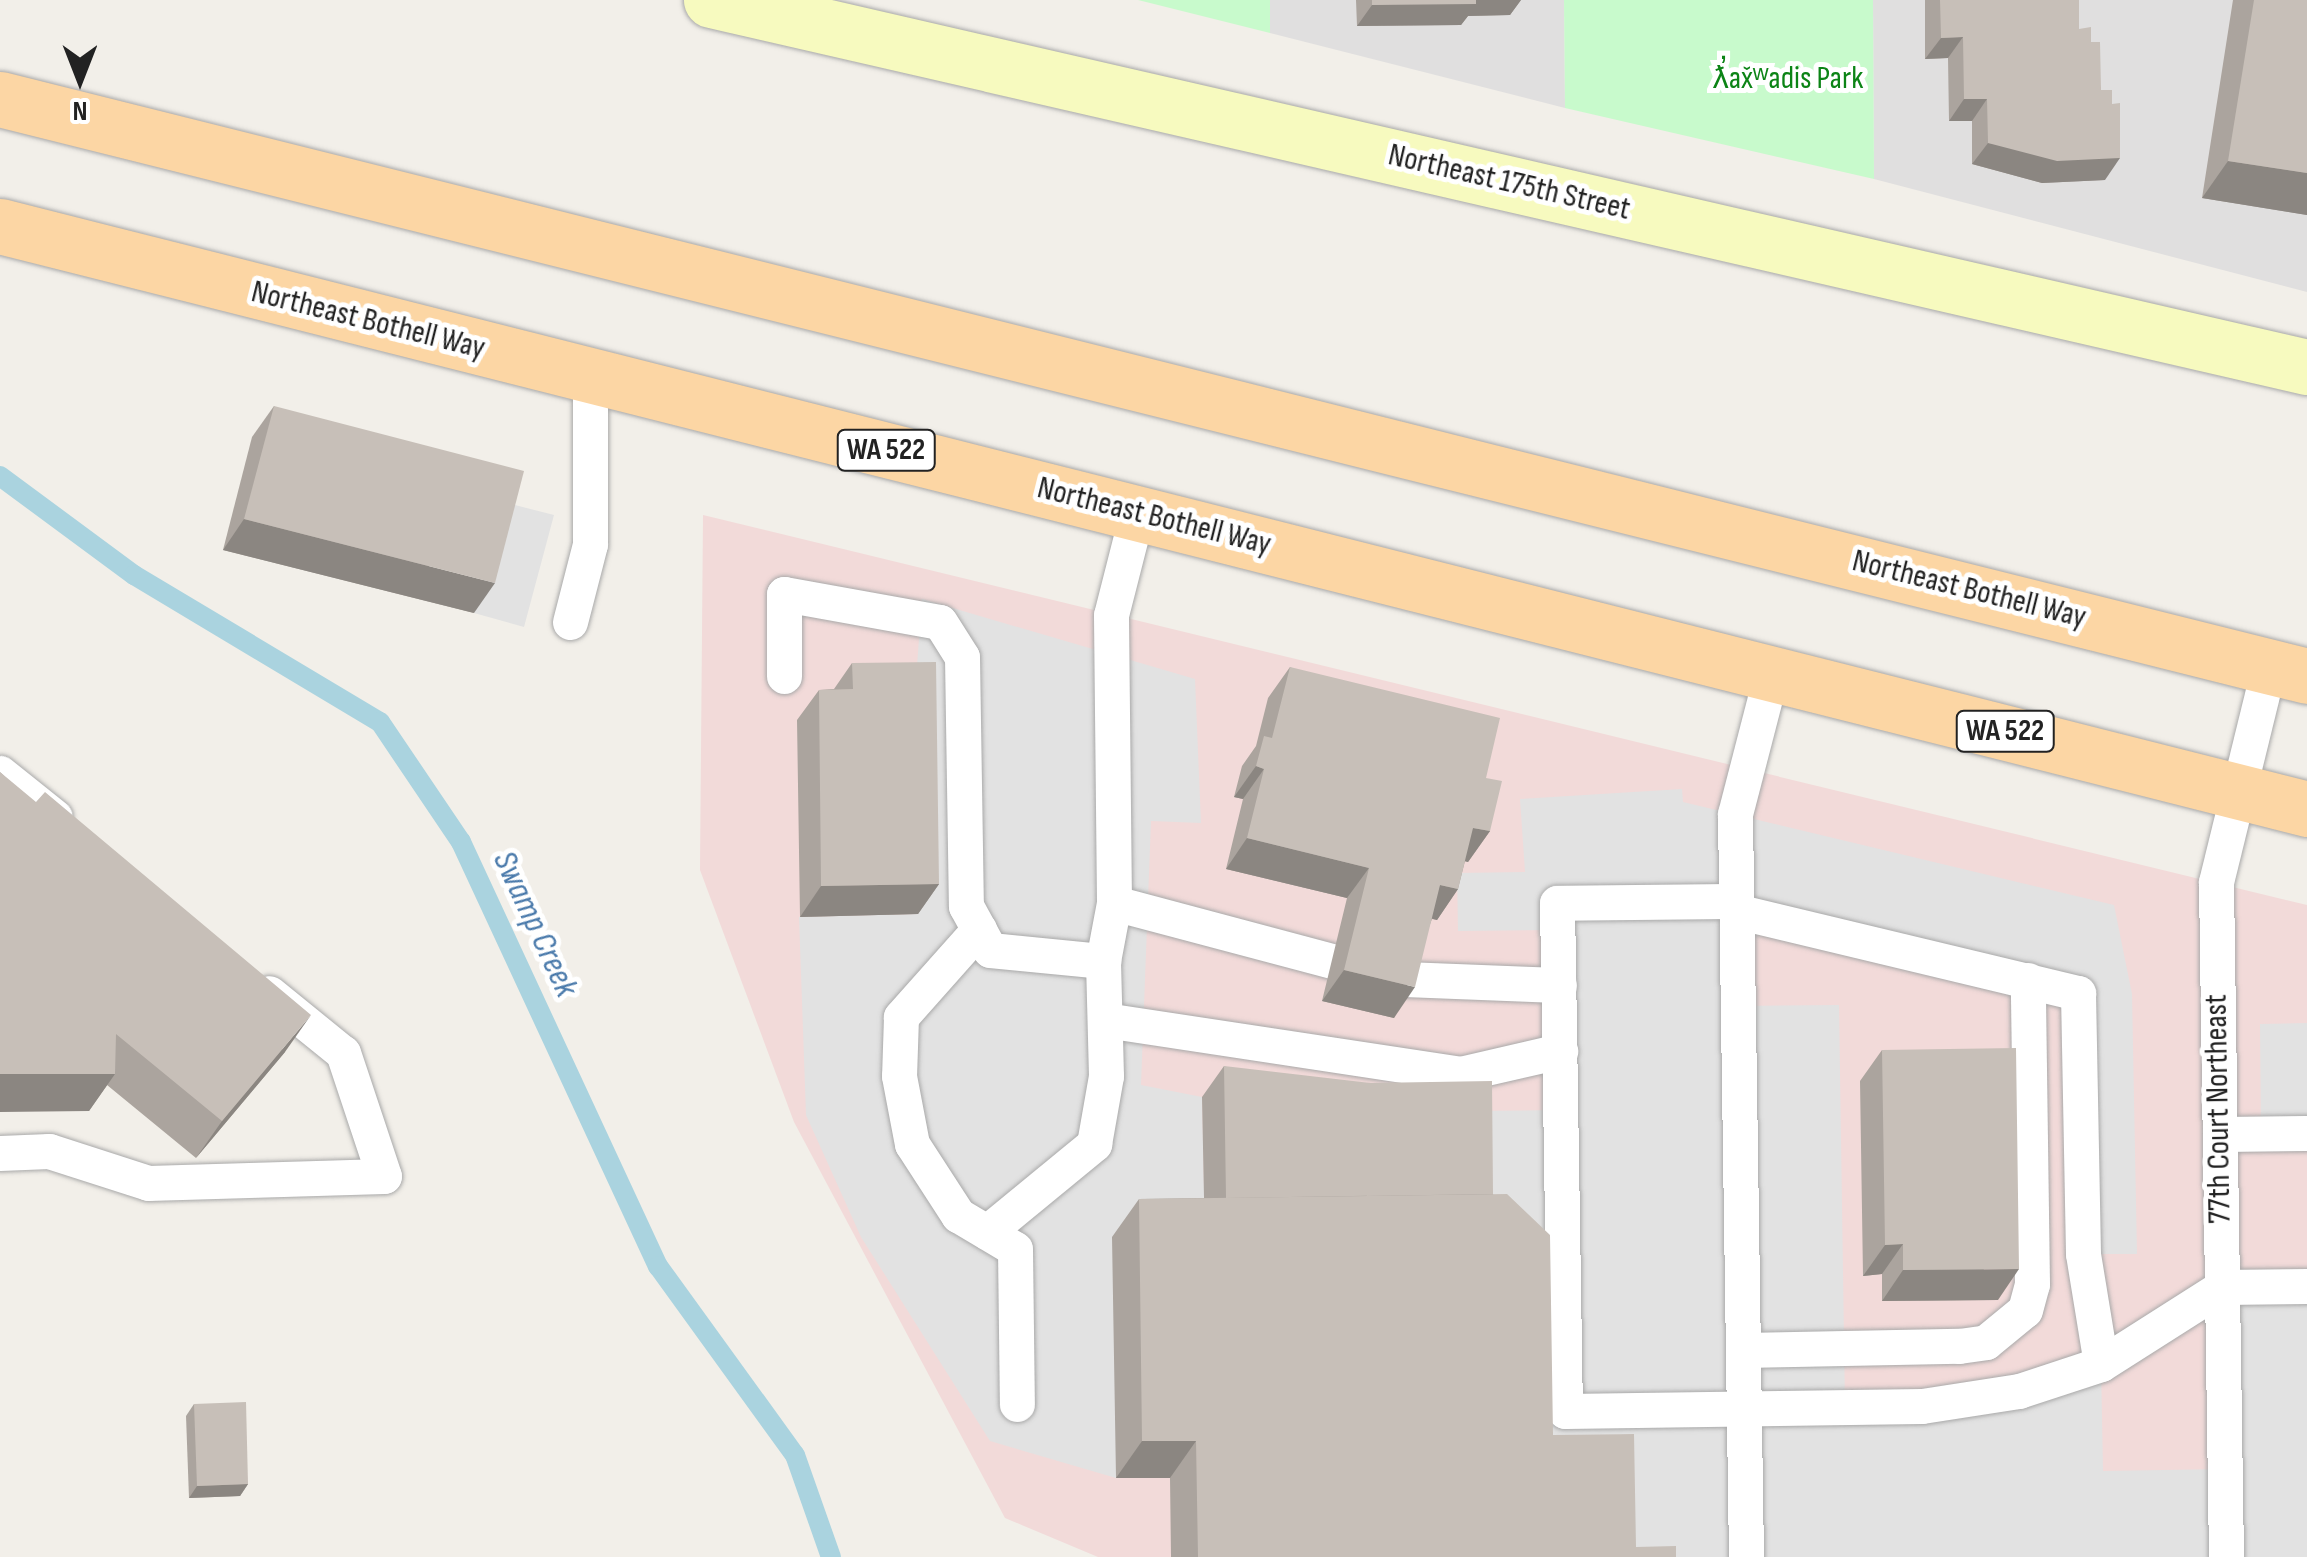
<!DOCTYPE html>
<html>
<head>
<meta charset="utf-8">
<style>
  body { margin:0 }
  #map { position:relative; width:2307px; height:1557px; overflow:hidden; background:#f2efe9; font-family:"Sofia Sans Condensed",sans-serif }
  div>[style] { position:absolute }
  .residential>* { inset:0; background:#e0dfdf }
  .commercial>* { inset:0; background:#f2dad9 }
  .park>* { inset:0; background:#c8facc }
  .parking>* { inset:0; background:#e2e2e2 }
  .stream>* { height:20px; margin:-10px; padding:0 10px; transform-origin:10px; border-radius:10px; background:#aad3df }
  .roads { filter:drop-shadow(0 0 2px #a9a9a9) drop-shadow(0 0 2px #a9a9a9) }
  .lane>* { height:35px; margin:-17.5px; padding:0 17.5px; transform-origin:17.5px; border-radius:17.5px; background:#fff }
  .secondary>* { height:55px; margin:-27.5px; padding:0 27.5px; transform-origin:27.5px; border-radius:27.5px; background:#f7fabf }
  .primary>* { height:55px; margin:-27.5px; padding:0 27.5px; transform-origin:27.5px; border-radius:27.5px; background:#fcd6a4 }
  .wall>* { inset:0; background:#aba49e }
  .shaded-wall>* { inset:0; background:#8b8681 }
  .building>* { inset:0; background:#c7bfb8 }
  span { translate:-50% -50%; white-space:nowrap; text-align:center; line-height:1.15; -webkit-text-stroke:10px #fff; paint-order:stroke }
  .shield-label span { padding:2px 8px; background:#fff; border:2px solid; border-radius:8px; -webkit-text-stroke-width:0 }
  .shield-label { font-size:30px; color:#222; font-weight:700 }
  .park-label { font-size:32px; color:#0c8416 }
  .street-label { font-size:32px; color:#222 }
  .water-label { font-size:35px; color:#4a7aab; font-style:italic }
  .north { position:absolute; left:30px; top:30px; width:100px; height:100px; -webkit-text-stroke:8px #fff; paint-order:stroke; rotate:180deg; font-size:28px; font-weight:700; line-height:40px; text-align:center; color:#222 }
  .north::after { content:''; display:block; margin:auto; width:35px; height:45px; background:#222; clip-path:polygon(50% 0,100% 100%,50% 72%,0 100%) }
</style>
</head>
<body>
<div id="map">
  <div class="residential">
    <i style="clip-path:polygon(1270px 0,1564px 0,1565px 108px,1270px 33px)"></i>
    <i style="clip-path:polygon(1873px 0,2307px 0,2307px 292px,1874px 179px)"></i>
  </div>
  <div class="commercial">
    <i style="clip-path:polygon(703px 515px,2307px 905px,2307px 1557px,1098px 1557px,1005px 1518px,794px 1122px,700px 870px)"></i>
  </div>
  <div class="park">
    <i style="clip-path:polygon(1138px 0,1270px 0,1270px 33px)"></i>
    <i style="clip-path:polygon(1564px 0,1873px 0,1874px 179px,1565px 108px)"></i>
  </div>
  <div class="parking">
    <i style="clip-path:polygon(503px 502px,554px 515px,524px 627px,474px 613px)"></i>
    <i style="clip-path:polygon(922px 599px,1195px 679px,1201px 823px,1151px 821px,1141px 1085px,1202px 1097px,1205px 1236px,1116px 1478px,990px 1441px,861px 1237px,806px 1115px,799px 917px,918px 914px,915px 692px)"></i>
    <i style="clip-path:polygon(1682px 789px,1683px 802px,2114px 905px,2132px 994px,2137px 1254px,2083px 1254px,2078px 993px,1737px 911px,1738px 1006px,1839px 1005px,1845px 1406px,2101px 1364px,2103px 1471px,2224px 1469px,2222px 1287px,2307px 1286px,2307px 1557px,1619px 1557px,1526px 1464px,1481px 1231px,1470px 1111px,1560px 1110px,1557px 930px,1458px 931px,1457px 873px,1525px 872px,1520px 799px)"></i>
    <i style="clip-path:polygon(2307px 1023px,2307px 1133px,2261px 1133px,2260px 1024px)"></i>
  </div>
  <div class="stream">
    <i style="left:0;top:476px;width:167px;rotate:36.5deg"></i>
    <i style="left:134px;top:575px;width:287px;rotate:30.9deg"></i>
    <i style="left:380px;top:722px;width:145px;rotate:56deg"></i>
    <i style="left:461px;top:842px;width:468px;rotate:65.1deg"></i>
    <i style="left:658px;top:1266px;width:233px;rotate:54.1deg"></i>
    <i style="left:795px;top:1455px;width:108px;rotate:70.6deg"></i>
  </div>
  <div class="roads">
    <div class="lane">
      <i style="left:570px;top:622px;width:81px;rotate:-75.6deg"></i>
      <i style="left:590px;top:544px;width:168px;rotate:-90deg"></i>
      <i style="left:784px;top:676px;width:82px;rotate:-90deg"></i>
      <i style="left:784px;top:594px;width:158px;rotate:10.2deg"></i>
      <i style="left:940px;top:622px;width:41px;rotate:57.8deg"></i>
      <i style="left:962px;top:657px;width:249px;rotate:89.1deg"></i>
      <i style="left:966px;top:906px;width:50px;rotate:61.4deg"></i>
      <i style="left:990px;top:950px;width:114px;rotate:5.6deg"></i>
      <i style="left:0;top:773px;width:70px;rotate:38.7deg"></i>
      <i style="left:1736px;top:901px;width:179px;rotate:179.4deg"></i>
      <i style="left:1557px;top:903px;width:508px;rotate:89.1deg"></i>
      <i style="left:1565px;top:1411px;width:357px;rotate:-0.8deg"></i>
      <i style="left:1922px;top:1406px;width:98px;rotate:-8.8deg"></i>
      <i style="left:2019px;top:1391px;width:86px;rotate:-18.2deg"></i>
      <i style="left:2101px;top:1364px;width:143px;rotate:-32.5deg"></i>
      <i style="left:2222px;top:1287px;width:85px;rotate:-0.7deg"></i>
      <i style="left:1114px;top:903px;width:226px;rotate:14.9deg"></i>
      <i style="left:1736px;top:911px;width:352px;rotate:13.5deg"></i>
      <i style="left:2078px;top:993px;width:261px;rotate:88.9deg"></i>
      <i style="left:2083px;top:1254px;width:111px;rotate:80.7deg"></i>
      <i style="left:979px;top:929px;width:118px;rotate:131.6deg"></i>
      <i style="left:901px;top:1017px;width:59px;rotate:91.9deg"></i>
      <i style="left:899px;top:1076px;width:69px;rotate:79.2deg"></i>
      <i style="left:912px;top:1144px;width:85px;rotate:57.1deg"></i>
      <i style="left:958px;top:1215px;width:66px;rotate:30.8deg"></i>
      <i style="left:1015px;top:1249px;width:155px;rotate:89.3deg"></i>
      <i style="left:1403px;top:979px;width:156px;rotate:2.2deg"></i>
      <i style="left:1105px;top:1020px;width:359px;rotate:8.6deg"></i>
      <i style="left:1460px;top:1074px;width:103px;rotate:-13deg"></i>
      <i style="left:2220px;top:1134px;width:87px;rotate:-0.7deg"></i>
      <i style="left:0;top:1153px;width:49px;rotate:-2.3deg"></i>
      <i style="left:49px;top:1151px;width:104px;rotate:17.9deg"></i>
      <i style="left:148px;top:1183px;width:236px;rotate:-1.7deg"></i>
      <i style="left:384px;top:1176px;width:130px;rotate:-108.4deg"></i>
      <i style="left:343px;top:1053px;width:95px;rotate:-141deg"></i>
      <i style="left:987px;top:1232px;width:139px;rotate:-39.4deg"></i>
      <i style="left:1094px;top:1144px;width:69px;rotate:-80deg"></i>
      <i style="left:1106px;top:1076px;width:115px;rotate:-91.5deg"></i>
      <i style="left:1103px;top:961px;width:59px;rotate:-79.3deg"></i>
      <i style="left:1114px;top:903px;width:288px;rotate:-90.6deg"></i>
      <i style="left:1111px;top:615px;width:105px;rotate:-75.7deg"></i>
      <i style="left:1743px;top:1350px;width:216px;rotate:-1.1deg"></i>
      <i style="left:1959px;top:1346px;width:27px;rotate:-8deg"></i>
      <i style="left:1986px;top:1342px;width:50px;rotate:-39.4deg"></i>
      <i style="left:2025px;top:1310px;width:27px;rotate:-75deg"></i>
      <i style="left:2032px;top:1284px;width:304px;rotate:-90.8deg"></i>
      <i style="left:1746px;top:1557px;width:743px;rotate:-90.85deg"></i>
      <i style="left:1735px;top:814px;width:148px;rotate:-75.5deg"></i>
      <i style="left:2226px;top:1557px;width:675px;rotate:-90.85deg"></i>
      <i style="left:2216px;top:882px;width:221px;rotate:-76.2deg"></i>
    </div>
    <div class="secondary">
      <i style="left:711px;top:0;width:1638px;rotate:12.95deg"></i>
    </div>
    <div class="primary">
      <i style="left:0;top:99px;width:2378px;rotate:14.04deg"></i>
      <i style="left:0;top:226px;width:2380px;rotate:14.18deg"></i>
    </div>
  </div>
  <div class="wall">
    <i style="clip-path:polygon(1356px 0,1521px 0,1510px 15px,1468px 16px,1461px 25px,1357px 26px)"></i>
    <i style="clip-path:polygon(1925px 0,2079px 0,2079px 29px,2091px 42px,2101px 90px,2105px 180px,2042px 183px,1972px 164px,1972px 121px,1949px 121px,1948px 58px,1925px 59px)"></i>
    <i style="clip-path:polygon(2233px 0,2307px 0,2307px 215px,2202px 198px)"></i>
    <i style="clip-path:polygon(274px 406px,474px 613px,223px 550px,252px 437px)"></i>
    <i style="clip-path:polygon(852px 663px,939px 884px,918px 914px,800px 917px,797px 720px,819px 690px,834px 689px)"></i>
    <i style="clip-path:polygon(1290px 667px,1486px 778px,1490px 831px,1468px 862px,1465px 861px,1458px 889px,1437px 920px,1432px 919px,1394px 1018px,1322px 1001px,1347px 898px,1226px 869px,1243px 799px,1234px 797px,1242px 766px,1256px 746px,1268px 698px)"></i>
    <i style="clip-path:polygon(0 772px,285px 1052px,196px 1158px,107px 1085px,89px 1111px)"></i>
    <i style="clip-path:polygon(1882px 1050px,1998px 1300px,1882px 1301px,1882px 1274px,1863px 1276px,1860px 1081px)"></i>
    <i style="clip-path:polygon(1224px 1066px,1493px 1194px,1553px 1435px,1636px 1547px,1676px 1557px,1171px 1557px,1170px 1478px,1116px 1478px,1112px 1237px,1139px 1199px,1204px 1198px,1202px 1097px)"></i>
    <i style="clip-path:polygon(194px 1404px,248px 1484px,240px 1496px,189px 1498px,186px 1416px)"></i>
  </div>
  <div class="shaded-wall">
    <i style="clip-path:polygon(1473px 0,1521px 0,1510px 15px,1468px 16px,1461px 25px,1357px 26px,1372px 5px)"></i>
    <i style="clip-path:polygon(1963px 37px,1948px 58px,1925px 59px,1941px 38px)"></i>
    <i style="clip-path:polygon(1964px 99px,1987px 99px,1972px 121px,1949px 121px)"></i>
    <i style="clip-path:polygon(1988px 143px,2120px 158px,2105px 180px,2042px 183px,1972px 164px)"></i>
    <i style="clip-path:polygon(2228px 161px,2307px 173px,2307px 215px,2202px 198px)"></i>
    <i style="clip-path:polygon(244px 519px,495px 583px,474px 613px,223px 550px)"></i>
    <i style="clip-path:polygon(1256px 766px,1264px 769px,1243px 799px,1234px 797px)"></i>
    <i style="clip-path:polygon(1473px 828px,1490px 831px,1468px 862px,1451px 858px)"></i>
    <i style="clip-path:polygon(1247px 838px,1369px 868px,1347px 898px,1226px 869px)"></i>
    <i style="clip-path:polygon(939px 884px,918px 914px,800px 917px,821px 886px)"></i>
    <i style="clip-path:polygon(1440px 885px,1458px 889px,1437px 920px,1419px 915px)"></i>
    <i style="clip-path:polygon(1344px 970px,1415px 987px,1394px 1018px,1322px 1001px)"></i>
    <i style="clip-path:polygon(311px 1015px,285px 1052px,196px 1158px,222px 1121px)"></i>
    <i style="clip-path:polygon(0 1074px,115px 1074px,89px 1111px,0 1112px)"></i>
    <i style="clip-path:polygon(1903px 1244px,1882px 1274px,1863px 1276px,1885px 1245px)"></i>
    <i style="clip-path:polygon(2019px 1269px,1998px 1300px,1882px 1301px,1903px 1270px)"></i>
    <i style="clip-path:polygon(1142px 1441px,1196px 1441px,1170px 1478px,1116px 1478px)"></i>
    <i style="clip-path:polygon(248px 1484px,240px 1496px,189px 1498px,197px 1486px)"></i>
  </div>
  <div class="building">
    <i style="clip-path:polygon(1372px 0,1476px 0,1476px 4px,1372px 5px)"></i>
    <i style="clip-path:polygon(1940px 0,2079px 0,2079px 29px,2091px 27px,2091px 42px,2100px 42px,2101px 90px,2112px 90px,2112px 104px,2120px 103px,2120px 158px,2057px 161px,1988px 143px,1987px 99px,1964px 99px,1963px 37px,1941px 38px)"></i>
    <i style="clip-path:polygon(2254px 0,2307px 0,2307px 173px,2228px 161px)"></i>
    <i style="clip-path:polygon(274px 406px,524px 471px,495px 583px,244px 519px)"></i>
    <i style="clip-path:polygon(936px 662px,939px 884px,821px 886px,819px 690px,853px 689px,852px 663px)"></i>
    <i style="clip-path:polygon(1290px 667px,1500px 718px,1486px 778px,1502px 781px,1490px 831px,1473px 828px,1458px 889px,1440px 885px,1415px 987px,1344px 970px,1369px 868px,1247px 838px,1264px 769px,1256px 766px,1264px 736px,1272px 738px)"></i>
    <i style="clip-path:polygon(0 772px,36px 802px,45px 792px,311px 1015px,222px 1121px,116px 1034px,115px 1074px,0 1074px)"></i>
    <i style="clip-path:polygon(2016px 1048px,2019px 1269px,1903px 1270px,1903px 1244px,1885px 1245px,1882px 1050px)"></i>
    <i style="clip-path:polygon(1224px 1066px,1371px 1083px,1492px 1081px,1493px 1194px,1226px 1198px)"></i>
    <i style="clip-path:polygon(1507px 1194px,1550px 1235px,1553px 1435px,1634px 1434px,1636px 1547px,1676px 1546px,1676px 1557px,1198px 1557px,1196px 1441px,1142px 1441px,1139px 1199px)"></i>
    <i style="clip-path:polygon(246px 1402px,248px 1484px,197px 1486px,194px 1404px)"></i>
  </div>
  <div class="shield-label">
    <span style="left:886px;top:450px">WA 522</span>
    <span style="left:2005px;top:731px">WA 522</span>
  </div>
  <div class="park-label">
    <span style="left:1788px;top:79px">ƛ̕ax̌ʷadis Park</span>
  </div>
  <div class="street-label">
    <span style="left:1509px;top:183px;rotate:13deg">Northeast 175th Street</span>
    <span style="left:368px;top:321px;rotate:14deg">Northeast Bothell Way</span>
    <span style="left:1154px;top:517px;rotate:14deg">Northeast Bothell Way</span>
    <span style="left:1969px;top:590px;rotate:14deg">Northeast Bothell Way</span>
    <span style="left:2219px;top:1109px;rotate:-91deg">77th Court Northeast</span>
  </div>
  <div class="water-label">
    <span style="left:535px;top:924px;rotate:65deg">Swamp Creek</span>
  </div>
  <div class="north">N</div>
</div>
</body>
</html>
